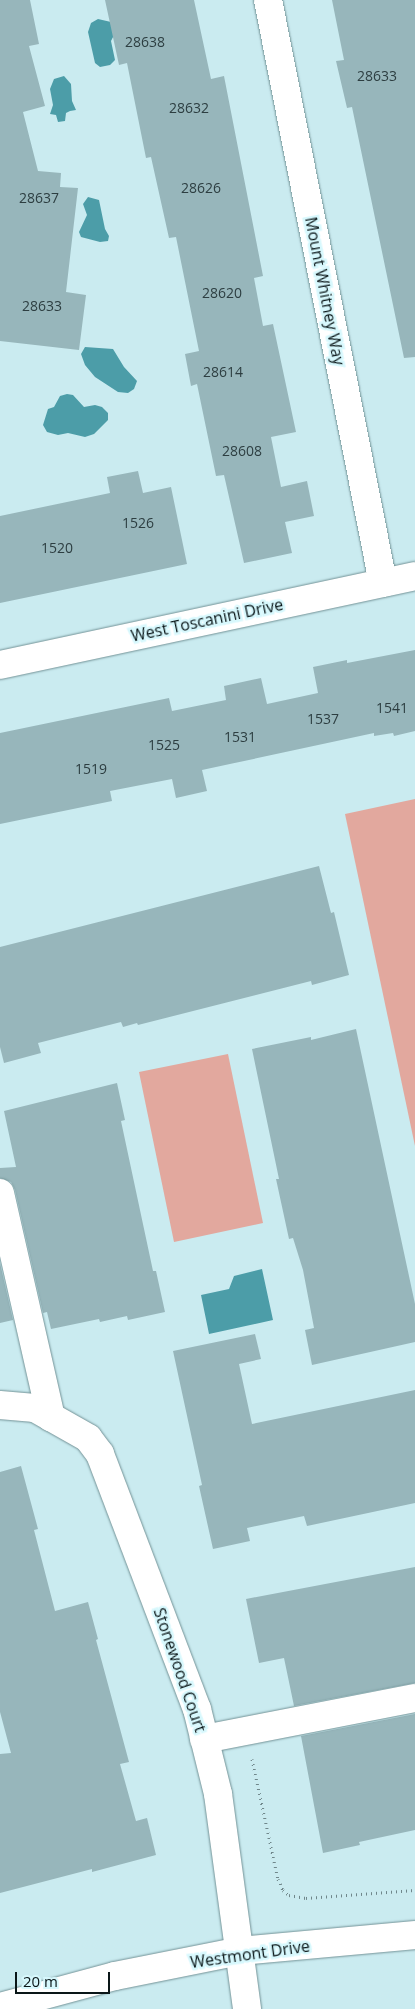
<!DOCTYPE html>
<html>
<head>
<meta charset="utf-8">
<style>
  body { margin:0 }
  #map { position:relative; width:415px; height:2009px; overflow:hidden; background:#caebf0; font-family:"Open Sans",sans-serif }
  div>[style] { position:absolute }
  .green>* { inset:0; background:#e2a89e }
  .water>* { inset:0; background:#4c9da8 }
  .building>* { inset:0; background:#97b6bb }
  .path>* { height:3px; margin-top:-1.5px; transform-origin:0; background:repeating-linear-gradient(90deg,#70878b 0 1px,transparent 0 5px) }
  .roads { filter:drop-shadow(0 0 1px #739296) drop-shadow(0 0 1px #739296) }
  .minor>* { height:28px; margin:-14px; padding:0 14px; transform-origin:14px; border-radius:14px; background:#fff }
  span { translate:-50% -50%; white-space:nowrap; text-align:center; line-height:1.15; -webkit-text-stroke:5px #d7f8fd; paint-order:stroke }
  .number-label { font-size:14px; color:#2d3e41 }
  .number-label span { -webkit-text-stroke-width:0 }
  .street-label { font-size:16px; color:#0a1618 }
  .scale { position:absolute; left:15px; top:1972px; width:95px; height:22px; box-sizing:border-box; border:2px solid #0a1618; border-top:0; padding-left:6px; font-size:15px; line-height:18px; white-space:nowrap; color:#0a1618; -webkit-text-stroke:4px #d7f8fd; paint-order:stroke }
</style>
</head>
<body>
<div id="map">
  <div class="green">
    <i style="clip-path:polygon(415px 799px,415px 1146px,345px 814px)"></i>
    <i style="clip-path:polygon(228px 1054px,263px 1223px,174px 1242px,139px 1072px)"></i>
  </div>
  <div class="water">
    <i style="clip-path:polygon(98px 19px,111px 22px,114px 35px,111px 41px,115px 60px,110px 65px,100px 67px,95px 63px,88px 32px,91px 23px)"></i>
    <i style="clip-path:polygon(64px 76px,71px 84px,72px 101px,76px 110px,70px 111px,66px 113px,65px 121px,58px 122px,56px 115px,50px 114px,53px 105px,50px 89px,54px 79px)"></i>
    <i style="clip-path:polygon(88px 197px,99px 200px,105px 229px,109px 236px,108px 241px,100px 242px,81px 237px,79px 232px,87px 215px,83px 204px)"></i>
    <i style="clip-path:polygon(85px 347px,113px 349px,124px 367px,137px 381px,134px 389px,128px 393px,118px 392px,95px 377px,85px 365px,81px 354px)"></i>
    <i style="clip-path:polygon(67px 394px,73px 395px,84px 407px,95px 405px,102px 407px,108px 413px,108px 420px,94px 434px,85px 437px,68px 433px,58px 435px,47px 432px,43px 425px,48px 409px,54px 407px,60px 396px)"></i>
    <i style="clip-path:polygon(262px 1269px,273px 1320px,209px 1334px,201px 1295px,229px 1289px,234px 1276px)"></i>
  </div>
  <div class="building">
    <i style="clip-path:polygon(0 0,30px 0,39px 44px,29px 46px,45px 106px,23px 112px,38px 171px,61px 173px,60px 187px,78px 188px,66px 292px,86px 295px,79px 350px,0 341px)"></i>
    <i style="clip-path:polygon(105px 0,194px 0,211px 79px,224px 76px,263px 276px,254px 278px,263px 326px,273px 324px,296px 432px,271px 437px,281px 487px,307px 481px,314px 516px,285px 522px,292px 553px,244px 563px,224px 475px,216px 476px,197px 384px,191px 386px,185px 354px,199px 351px,176px 237px,169px 238px,151px 157px,146px 158px,127px 63px,119px 65px)"></i>
    <i style="clip-path:polygon(332px 0,415px 0,415px 357px,404px 358px,352px 107px,347px 108px,336px 61px,344px 60px)"></i>
    <i style="clip-path:polygon(138px 471px,143px 493px,171px 487px,187px 564px,0 603px,0 516px,110px 493px,107px 477px)"></i>
    <i style="clip-path:polygon(415px 650px,415px 731px,394px 736px,393px 733px,374px 736px,374px 733px,202px 770px,207px 791px,176px 798px,172px 779px,110px 791px,112px 801px,0 824px,0 733px,169px 698px,172px 711px,226px 700px,224px 686px,261px 678px,267px 704px,318px 693px,313px 667px,347px 660px,347px 663px)"></i>
    <i style="clip-path:polygon(319px 866px,331px 913px,334px 912px,349px 975px,312px 985px,311px 981px,138px 1025px,137px 1023px,123px 1027px,121px 1022px,38px 1043px,41px 1053px,4px 1063px,0 1047px,0 947px)"></i>
    <i style="clip-path:polygon(356px 1029px,415px 1304px,415px 1342px,312px 1365px,305px 1330px,314px 1328px,303px 1270px,293px 1238px,289px 1239px,276px 1179px,279px 1179px,252px 1049px,311px 1037px,311px 1040px)"></i>
    <i style="clip-path:polygon(117px 1083px,125px 1120px,121px 1121px,153px 1271px,156px 1271px,165px 1312px,128px 1320px,127px 1316px,100px 1322px,99px 1319px,51px 1329px,47px 1312px,43px 1313px,15px 1190px,11px 1182px,0 1178px,0 1168px,16px 1167px,4px 1111px)"></i>
    <i style="clip-path:polygon(0 1263px,13px 1320px,0 1323px)"></i>
    <i style="clip-path:polygon(255px 1334px,261px 1359px,239px 1364px,252px 1424px,415px 1390px,415px 1503px,307px 1526px,304px 1516px,247px 1528px,250px 1541px,213px 1549px,199px 1486px,202px 1485px,173px 1351px)"></i>
    <i style="clip-path:polygon(21px 1466px,38px 1529px,34px 1530px,55px 1611px,88px 1602px,98px 1639px,96px 1640px,129px 1762px,120px 1764px,136px 1821px,147px 1818px,156px 1855px,92px 1872px,92px 1869px,0 1893px,0 1754px,11px 1753px,0 1712px,0 1472px)"></i>
    <i style="clip-path:polygon(415px 1567px,415px 1683px,294px 1706px,284px 1658px,259px 1663px,246px 1599px)"></i>
    <i style="clip-path:polygon(415px 1714px,415px 1830px,359px 1842px,360px 1845px,323px 1853px,301px 1736px)"></i>
  </div>
  <div class="path">
    <i style="left:252px;top:1759px;width:123px;rotate:77.8deg"></i>
    <i style="left:278px;top:1879px;width:12px;rotate:66deg"></i>
    <i style="left:283px;top:1890px;width:8px;rotate:40deg"></i>
    <i style="left:289px;top:1895px;width:17px;rotate:10deg"></i>
    <i style="left:306px;top:1898px;width:109px;rotate:-4.2deg"></i>
  </div>
  <div class="roads">
    <div class="minor">
      <i style="left:268px;top:0;width:594px;rotate:78.84deg"></i>
      <i style="left:0;top:665px;width:424px;rotate:-12.1deg"></i>
      <i style="left:0;top:1193px;width:230px;rotate:77.2deg"></i>
      <i style="left:0;top:1405px;width:35px;rotate:5deg"></i>
      <i style="left:35px;top:1408px;width:61px;rotate:29.5deg"></i>
      <i style="left:88px;top:1438px;width:20px;rotate:53deg"></i>
      <i style="left:100px;top:1454px;width:273px;rotate:69.2deg"></i>
      <i style="left:197px;top:1709px;width:88px;rotate:76.1deg"></i>
      <i style="left:218px;top:1794px;width:217px;rotate:82.3deg"></i>
      <i style="left:204px;top:1739px;width:215px;rotate:-11deg"></i>
      <i style="left:0;top:2007px;width:119px;rotate:-15.1deg"></i>
      <i style="left:115px;top:1976px;width:127px;rotate:-11.3deg"></i>
      <i style="left:240px;top:1951px;width:176px;rotate:-5.2deg"></i>
    </div>
  </div>
  <div class="number-label">
    <span style="left:145px;top:42px">28638</span>
    <span style="left:377px;top:76px">28633</span>
    <span style="left:189px;top:108px">28632</span>
    <span style="left:201px;top:188px">28626</span>
    <span style="left:39px;top:198px">28637</span>
    <span style="left:222px;top:293px">28620</span>
    <span style="left:42px;top:306px">28633</span>
    <span style="left:223px;top:372px">28614</span>
    <span style="left:242px;top:451px">28608</span>
    <span style="left:138px;top:523px">1526</span>
    <span style="left:57px;top:548px">1520</span>
    <span style="left:392px;top:708px">1541</span>
    <span style="left:323px;top:719px">1537</span>
    <span style="left:240px;top:737px">1531</span>
    <span style="left:164px;top:745px">1525</span>
    <span style="left:91px;top:769px">1519</span>
  </div>
  <div class="street-label">
    <span style="left:325px;top:291px;rotate:79deg">Mount Whitney Way</span>
    <span style="left:207px;top:620px;rotate:-12deg">West Toscanini Drive</span>
    <span style="left:180px;top:1670px;rotate:71deg">Stonewood Court</span>
    <span style="left:250px;top:1954px;rotate:-8deg">Westmont Drive</span>
  </div>
  <div class="scale">20 m</div>
</div>
</body>
</html>
